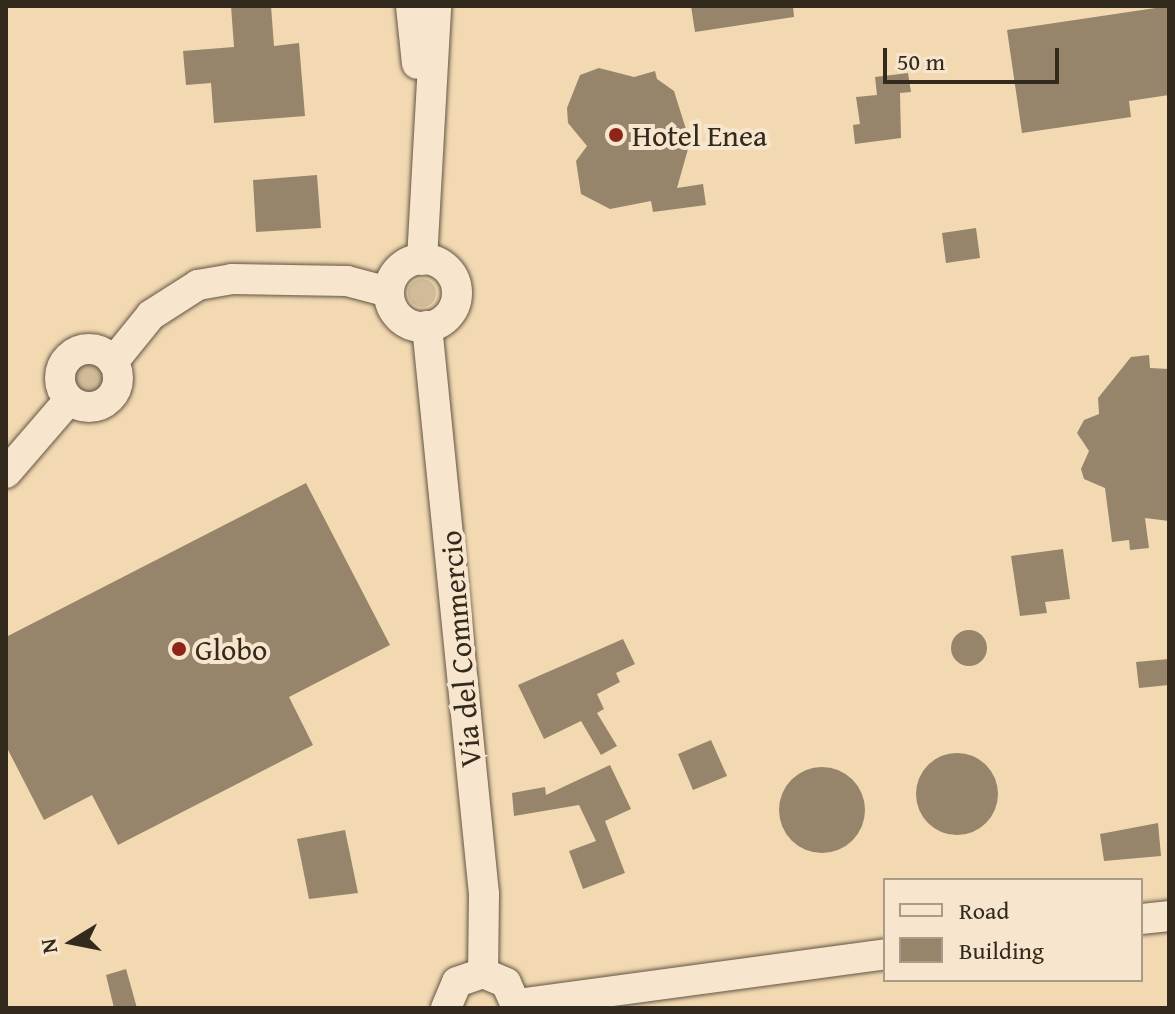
<!DOCTYPE html>
<html>
<head>
<meta charset="utf-8">
<style>
  body { margin:0 }
  #map { position:relative; width:1175px; height:1014px; overflow:hidden; background:#f2d9b2; font-family:"Gentium Book Plus",serif }
  div>[style] { position:absolute }
  .green>* { inset:0; background:#d2bb99 }
  .round { border-radius:50% }
  .building>* { inset:0; background:#96856b }
  .roads { filter:drop-shadow(0 0 2px #635643) drop-shadow(0 0 2px #635643) }
  .minor>* { height:30px; margin:-15px; padding:0 15px; transform-origin:15px; border-radius:15px; background:#f7e6cd }
  .minor>.ring { margin:-15px; padding:0; box-sizing:content-box; background:none; border:30px solid #f7e6cd; border-radius:50% }
  .dots>* { width:22px; height:22px; translate:-50% -50%; box-sizing:border-box; border:4px solid #f7e6cd; border-radius:50% }
  span { translate:-50% -50%; white-space:nowrap; text-align:center; line-height:1.15; -webkit-text-stroke:8px #f7e6cd; paint-order:stroke }
  .poi-label { font-size:30px; color:#332a1e }
  .left { translate:0 -50%; text-align:left }
  .street-label { font-size:30px; color:#332a1e }
  .frame { position:absolute; inset:0; border:8px solid #332a1e; pointer-events:none }
  .legend { position:absolute; left:883px; top:878px; width:260px; height:104px; box-sizing:border-box; background:#f7e6cd; border:2px solid #a99b87; margin:0; padding:10px 14px; list-style:none; font-size:24px; color:#332a1e }
  .legend li { display:flex; align-items:center; gap:16px; height:40px }
  .legend b { width:40px; border:2px solid #a99b87 }
  .north { position:absolute; left:32px; top:902px; width:80px; height:80px; -webkit-text-stroke:6px #f7e6cd; paint-order:stroke; rotate:260deg; font-size:22px; font-weight:700; line-height:32px; text-align:center; color:#332a1e }
  .north::after { content:''; display:block; margin:auto; width:28px; height:36px; background:#332a1e; clip-path:polygon(50% 0,100% 100%,50% 72%,0 100%) }
  .scale { position:absolute; left:883px; top:48px; width:176px; height:36px; box-sizing:border-box; border:4px solid #332a1e; border-top:0; padding-left:10px; font-size:24px; line-height:28px; white-space:nowrap; color:#332a1e; -webkit-text-stroke:6px #f7e6cd; paint-order:stroke }
</style>
</head>
<body>
<div id="map">
  <div class="green">
    <i class="round" style="left:408px;top:279px;width:28px;height:28px"></i>
    <i class="round" style="left:71px;top:360px;width:36px;height:36px"></i>
  </div>
  <div class="building">
    <i style="clip-path:polygon(231px 6px,271px 6px,274px 46px,299px 43px,305px 116px,214px 123px,211px 83px,186px 85px,183px 51px,234px 47px)"></i>
    <i style="clip-path:polygon(691px 6px,793px 6px,794px 17px,695px 32px)"></i>
    <i style="clip-path:polygon(1169px 6px,1169px 95px,1129px 101px,1131px 117px,1022px 133px,1007px 30px)"></i>
    <i style="clip-path:polygon(599px 68px,634px 77px,655px 71px,657px 79px,674px 91px,690px 142px,677px 188px,703px 184px,706px 205px,653px 212px,651px 201px,610px 209px,581px 194px,576px 161px,587px 146px,568px 123px,567px 108px,580px 75px)"></i>
    <i style="clip-path:polygon(908px 73px,911px 92px,900px 93px,901px 138px,855px 144px,853px 125px,860px 124px,856px 97px,877px 95px,875px 77px)"></i>
    <i style="clip-path:polygon(317px 175px,321px 228px,256px 232px,253px 180px)"></i>
    <i style="clip-path:polygon(976px 228px,980px 258px,946px 263px,942px 233px)"></i>
    <i style="clip-path:polygon(1149px 355px,1150px 368px,1169px 369px,1169px 521px,1145px 518px,1149px 548px,1130px 550px,1129px 540px,1112px 542px,1105px 488px,1084px 479px,1081px 469px,1089px 451px,1077px 433px,1084px 420px,1099px 414px,1098px 398px,1131px 357px)"></i>
    <i style="clip-path:polygon(306px 483px,390px 645px,289px 697px,313px 745px,118px 845px,92px 795px,44px 820px,6px 746px,6px 637px)"></i>
    <i style="clip-path:polygon(1063px 549px,1070px 599px,1045px 602px,1047px 613px,1020px 616px,1011px 556px)"></i>
    <i class="round" style="left:951px;top:630px;width:36px;height:36px"></i>
    <i style="clip-path:polygon(623px 639px,635px 664px,616px 673px,620px 682px,597px 694px,604px 709px,597px 713px,617px 746px,601px 755px,581px 721px,544px 739px,518px 685px)"></i>
    <i style="clip-path:polygon(1169px 659px,1169px 685px,1139px 688px,1136px 662px)"></i>
    <i style="clip-path:polygon(711px 740px,727px 776px,693px 790px,678px 754px)"></i>
    <i class="round" style="left:916px;top:753px;width:82px;height:82px"></i>
    <i style="clip-path:polygon(610px 765px,631px 809px,605px 821px,625px 873px,583px 889px,569px 851px,596px 841px,579px 805px,514px 816px,512px 793px,545px 787px,546px 795px)"></i>
    <i class="round" style="left:779px;top:767px;width:86px;height:86px"></i>
    <i style="clip-path:polygon(1158px 823px,1161px 856px,1104px 861px,1100px 834px)"></i>
    <i style="clip-path:polygon(345px 830px,358px 893px,309px 899px,297px 839px)"></i>
    <i style="clip-path:polygon(126px 969px,137px 1008px,114px 1008px,106px 975px)"></i>
  </div>
  <div class="roads">
    <div class="minor">
      <i style="left:411px;top:6px;width:58px;rotate:84.1deg"></i>
      <i class="ring" style="left:389px;top:259px;width:38px;height:38px"></i>
      <i style="left:422px;top:260px;width:254px;rotate:-86.8deg"></i>
      <i style="left:427px;top:326px;width:571px;rotate:84.27deg"></i>
      <i style="left:484px;top:894px;width:79px;rotate:90.7deg"></i>
      <i class="ring" style="left:60px;top:349px;width:28px;height:28px"></i>
      <i style="left:113px;top:362px;width:60px;rotate:-51deg"></i>
      <i style="left:151px;top:315px;width:56px;rotate:-32.6deg"></i>
      <i style="left:198px;top:285px;width:35px;rotate:-10deg"></i>
      <i style="left:232px;top:279px;width:115px;rotate:1deg"></i>
      <i style="left:347px;top:281px;width:43px;rotate:14.7deg"></i>
      <i style="left:6px;top:473px;width:96px;rotate:-49.2deg"></i>
      <i style="left:1141px;top:919px;width:28px;rotate:-6deg"></i>
      <i style="left:517px;top:1004px;width:371px;rotate:-7.7deg"></i>
      <i style="left:446px;top:1008px;width:28px;rotate:-67deg"></i>
      <i style="left:457px;top:982px;width:28px;rotate:-19deg"></i>
      <i style="left:483px;top:973px;width:25px;rotate:23deg"></i>
      <i style="left:506px;top:983px;width:27px;rotate:66deg"></i>
    </div>
  </div>
  <div class="dots">
    <i style="left:616px;top:135px;background:#8f2418"></i>
    <i style="left:179px;top:649px;background:#8f2418"></i>
  </div>
  <div class="poi-label">
    <span class="left" style="left:632px;top:135px">Hotel Enea</span>
    <span class="left" style="left:195px;top:649px">Globo</span>
  </div>
  <div class="street-label">
    <span style="left:460px;top:649px;rotate:-95deg">Via del Commercio</span>
  </div>
  <div class="frame"></div>
  <ul class="legend">
  <li><b style="height:10px;background:#f7e6cd"></b>Road</li>
  <li><b style="height:22px;background:#96856b"></b>Building</li>
  </ul>
  <div class="north">N</div>
  <div class="scale">50 m</div>
</div>
</body>
</html>
